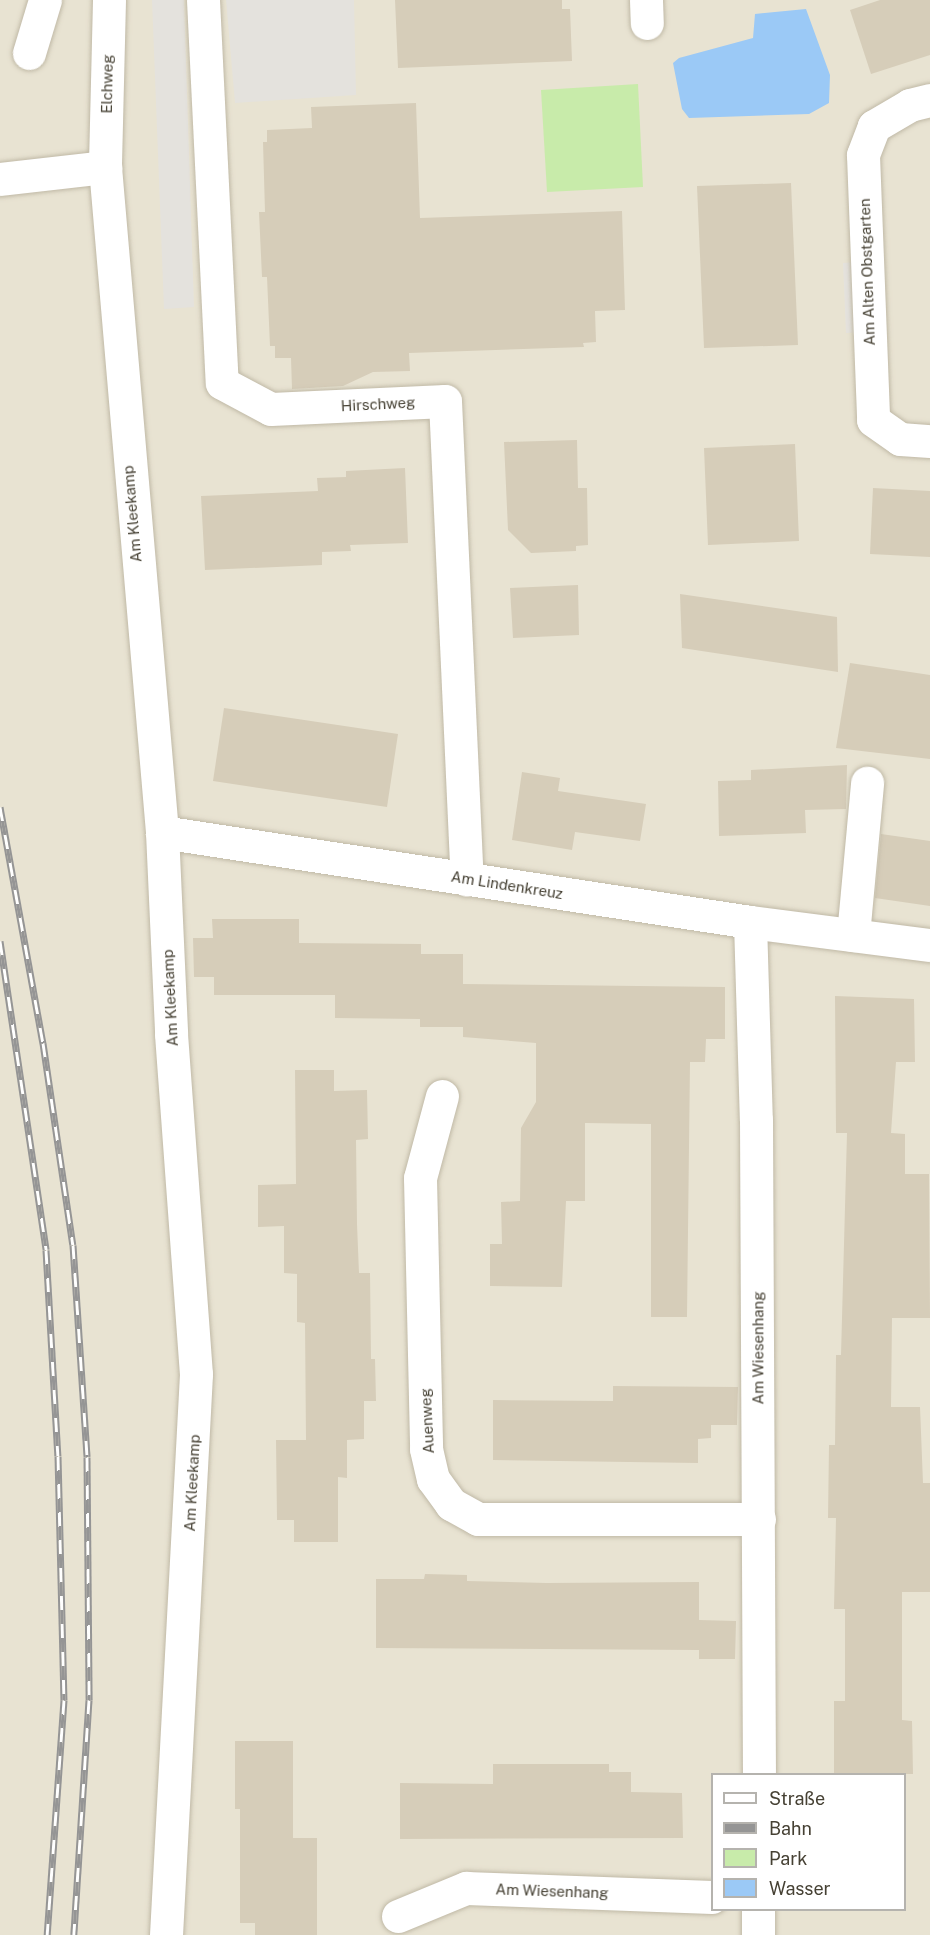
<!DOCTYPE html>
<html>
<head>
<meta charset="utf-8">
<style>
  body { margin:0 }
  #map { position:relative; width:930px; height:1935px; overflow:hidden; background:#f4f0e4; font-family:"Public Sans",sans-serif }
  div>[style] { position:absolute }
  .residential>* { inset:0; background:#e8e3d2 }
  .green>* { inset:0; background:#c8ebaa }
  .parking>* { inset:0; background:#e4e2dd }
  .water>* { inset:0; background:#9bc9f6 }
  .building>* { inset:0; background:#d6cdb9 }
  .roads { filter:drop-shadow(0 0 2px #c0b9a6) drop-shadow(0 0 2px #c0b9a6) }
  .minor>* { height:33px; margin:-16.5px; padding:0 16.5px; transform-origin:16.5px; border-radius:16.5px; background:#fff }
  .rail>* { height:7px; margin-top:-3.5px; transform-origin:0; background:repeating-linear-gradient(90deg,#fff 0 14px,#959595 0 28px); box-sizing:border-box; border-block:2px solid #959595 }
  span { translate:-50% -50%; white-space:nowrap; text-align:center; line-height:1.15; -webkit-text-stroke:5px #fff; paint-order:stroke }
  .street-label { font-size:15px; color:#464134 }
  .legend { position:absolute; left:711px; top:1773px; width:195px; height:138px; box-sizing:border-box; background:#fff; border:2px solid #b5b3ae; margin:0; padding:8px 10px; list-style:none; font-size:18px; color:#464134 }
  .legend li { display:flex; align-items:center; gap:12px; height:30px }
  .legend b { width:30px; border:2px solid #b5b3ae }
</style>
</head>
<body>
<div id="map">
  <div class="residential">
    <i style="clip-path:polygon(evenodd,0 0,930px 0,930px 1935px,0 1935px,0 0,712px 1774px,904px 1774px,904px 1910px,712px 1910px,712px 1774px)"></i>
  </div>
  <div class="green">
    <i style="clip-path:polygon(638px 84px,643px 187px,547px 192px,541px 90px)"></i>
  </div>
  <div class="parking">
    <i style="clip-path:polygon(152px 0,184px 0,194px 307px,164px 309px)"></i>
    <i style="clip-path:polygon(226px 0,354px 0,356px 95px,235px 103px)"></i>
    <i style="clip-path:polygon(858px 262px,861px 332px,846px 333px,843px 263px)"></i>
  </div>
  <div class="water">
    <i style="clip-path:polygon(806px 9px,830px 75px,829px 103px,809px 114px,689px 118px,682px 109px,673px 63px,679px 58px,753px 38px,755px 14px)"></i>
  </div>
  <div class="building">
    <i style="clip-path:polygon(395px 0,562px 0,562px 9px,570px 9px,572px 61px,398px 68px)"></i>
    <i style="clip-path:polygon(880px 0,930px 0,930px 55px,871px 74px,850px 10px)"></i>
    <i style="clip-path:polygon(416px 103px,420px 218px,622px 211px,625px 310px,595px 311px,596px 342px,583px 343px,584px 347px,409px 353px,410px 371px,373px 372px,343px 386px,292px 389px,291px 358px,275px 358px,275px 346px,270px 346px,267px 277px,262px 277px,259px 212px,265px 212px,263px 142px,267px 142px,267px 130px,312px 128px,311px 107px)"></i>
    <i style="clip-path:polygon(791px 183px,798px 345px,704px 348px,697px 186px)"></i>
    <i style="clip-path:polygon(577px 440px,578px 488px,587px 488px,588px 545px,576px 546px,576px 551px,531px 553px,508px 530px,504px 442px)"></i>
    <i style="clip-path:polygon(795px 444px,799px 541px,708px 545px,704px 448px)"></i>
    <i style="clip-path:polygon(405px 468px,408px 543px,350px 545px,351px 551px,322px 552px,322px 565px,205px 570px,201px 496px,318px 491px,317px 478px,346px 477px,346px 471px)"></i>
    <i style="clip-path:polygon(873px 488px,930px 491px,930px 557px,870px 554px)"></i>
    <i style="clip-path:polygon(578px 585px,579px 635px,513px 638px,510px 588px)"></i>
    <i style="clip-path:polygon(680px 594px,837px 617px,838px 672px,682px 648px)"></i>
    <i style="clip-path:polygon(850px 663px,930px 675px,930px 759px,836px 748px)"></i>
    <i style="clip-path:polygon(224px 708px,398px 734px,387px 807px,213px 781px)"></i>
    <i style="clip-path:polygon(847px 765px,846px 809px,805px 810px,806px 833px,719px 836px,718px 781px,751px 780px,751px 770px)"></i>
    <i style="clip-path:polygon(522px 772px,560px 778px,558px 791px,646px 804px,640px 841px,575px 832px,572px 850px,512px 840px)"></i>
    <i style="clip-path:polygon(881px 834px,930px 841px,930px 906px,875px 898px)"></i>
    <i style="clip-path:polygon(212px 919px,299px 919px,299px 943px,421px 944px,421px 954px,463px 954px,463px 984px,725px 987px,725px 1039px,706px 1039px,705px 1062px,690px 1062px,687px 1317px,651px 1317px,651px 1124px,585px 1123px,585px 1201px,566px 1201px,562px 1287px,490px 1286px,490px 1244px,502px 1244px,501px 1202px,520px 1201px,521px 1128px,536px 1102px,536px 1043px,463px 1037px,463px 1027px,420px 1027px,420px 1019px,335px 1018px,335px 995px,214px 995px,214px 977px,194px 977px,193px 938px,213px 938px)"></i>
    <i style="clip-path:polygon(835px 996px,914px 999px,915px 1062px,896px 1062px,891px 1133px,905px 1134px,905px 1174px,929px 1174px,930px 1318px,892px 1318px,891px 1407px,920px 1407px,923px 1483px,930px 1483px,930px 1592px,902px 1592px,902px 1720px,912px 1721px,913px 1774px,834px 1774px,834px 1701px,845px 1701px,845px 1609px,834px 1609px,836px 1518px,828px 1518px,829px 1445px,835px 1445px,836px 1355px,841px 1355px,847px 1133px,836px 1133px)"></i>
    <i style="clip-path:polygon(295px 1070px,334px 1070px,334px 1091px,367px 1090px,368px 1139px,356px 1140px,357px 1224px,359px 1273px,370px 1273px,371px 1359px,375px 1359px,376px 1401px,364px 1401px,364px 1439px,347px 1440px,347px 1478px,338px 1477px,338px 1542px,294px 1542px,294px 1520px,277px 1520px,276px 1440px,306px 1440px,305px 1323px,297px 1322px,297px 1274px,284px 1273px,284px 1226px,258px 1227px,258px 1185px,296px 1184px)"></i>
    <i style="clip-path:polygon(613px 1386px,738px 1387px,737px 1425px,711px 1425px,711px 1438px,698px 1439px,698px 1463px,493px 1460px,493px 1400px,613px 1401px)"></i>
    <i style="clip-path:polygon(425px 1574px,467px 1575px,467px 1581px,546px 1583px,699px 1582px,699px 1620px,736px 1621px,735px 1659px,699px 1659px,699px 1650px,376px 1648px,376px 1579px,424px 1579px)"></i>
    <i style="clip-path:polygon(235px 1741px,293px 1741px,293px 1838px,317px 1838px,317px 1935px,255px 1935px,255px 1923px,240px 1923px,240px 1809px,235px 1809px)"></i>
    <i style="clip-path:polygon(493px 1764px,609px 1764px,609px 1772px,631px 1772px,631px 1792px,682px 1793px,683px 1838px,400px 1839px,400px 1783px,493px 1784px)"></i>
  </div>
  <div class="roads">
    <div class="minor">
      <i style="left:109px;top:0;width:167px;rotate:91.4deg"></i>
      <i style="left:105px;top:167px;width:667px;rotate:85.1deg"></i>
      <i style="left:162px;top:832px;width:202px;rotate:87.4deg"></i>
      <i style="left:171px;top:1034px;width:341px;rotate:85.8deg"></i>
      <i style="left:196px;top:1374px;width:562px;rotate:93.06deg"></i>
      <i style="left:203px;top:0;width:383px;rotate:87.2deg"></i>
      <i style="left:222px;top:383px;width:55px;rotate:28deg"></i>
      <i style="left:271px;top:409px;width:174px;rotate:-2.6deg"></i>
      <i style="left:445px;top:401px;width:479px;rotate:87.4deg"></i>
      <i style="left:646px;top:0;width:23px;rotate:88deg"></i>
      <i style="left:29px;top:53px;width:55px;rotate:-73.2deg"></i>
      <i style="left:930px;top:100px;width:21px;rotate:166deg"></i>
      <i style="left:910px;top:105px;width:42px;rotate:149.7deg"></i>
      <i style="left:874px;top:126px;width:31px;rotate:111deg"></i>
      <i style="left:863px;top:155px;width:265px;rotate:87.8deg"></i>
      <i style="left:873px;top:420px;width:33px;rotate:35deg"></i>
      <i style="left:900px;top:439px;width:30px;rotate:4deg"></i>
      <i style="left:0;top:179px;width:106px;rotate:-6.5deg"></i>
      <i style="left:162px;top:832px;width:595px;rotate:8.7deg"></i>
      <i style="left:750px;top:922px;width:181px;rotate:7.3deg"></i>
      <i style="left:750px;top:922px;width:198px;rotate:88.3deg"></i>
      <i style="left:756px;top:1120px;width:654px;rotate:89.74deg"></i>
      <i style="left:853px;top:935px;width:153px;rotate:-84.7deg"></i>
      <i style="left:442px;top:1096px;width:85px;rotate:105deg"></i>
      <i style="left:420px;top:1178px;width:271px;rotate:88.7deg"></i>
      <i style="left:426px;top:1449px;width:31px;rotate:77deg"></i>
      <i style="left:433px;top:1479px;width:31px;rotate:54deg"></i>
      <i style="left:451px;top:1504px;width:31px;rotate:29deg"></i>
      <i style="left:478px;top:1519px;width:281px"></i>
      <i style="left:398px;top:1916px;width:74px;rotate:-22.4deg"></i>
      <i style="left:466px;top:1888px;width:246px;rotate:2.1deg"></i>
      <i style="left:758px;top:1935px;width:25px;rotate:-90deg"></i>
    </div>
  </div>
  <div class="rail">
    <i style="left:0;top:807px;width:240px;rotate:79.7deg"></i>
    <i style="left:43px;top:1043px;width:204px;rotate:81.6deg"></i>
    <i style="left:73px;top:1245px;width:212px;rotate:86.2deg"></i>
    <i style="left:87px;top:1457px;width:243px;rotate:89.5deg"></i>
    <i style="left:89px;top:1700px;width:235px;rotate:93.7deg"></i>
    <i style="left:0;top:941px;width:312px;rotate:81.5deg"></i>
    <i style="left:46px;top:1250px;width:206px;rotate:86.7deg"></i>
    <i style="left:58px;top:1456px;width:244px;rotate:88.6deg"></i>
    <i style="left:64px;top:1700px;width:236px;rotate:94.1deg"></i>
  </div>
  <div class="street-label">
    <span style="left:107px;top:84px;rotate:-89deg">Elchweg</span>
    <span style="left:867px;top:272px;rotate:-92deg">Am Alten Obstgarten</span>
    <span style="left:378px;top:404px;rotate:-3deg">Hirschweg</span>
    <span style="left:132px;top:514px;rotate:-95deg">Am Kleekamp</span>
    <span style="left:507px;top:885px;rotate:9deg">Am Lindenkreuz</span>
    <span style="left:170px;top:998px;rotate:-93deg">Am Kleekamp</span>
    <span style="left:758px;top:1348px;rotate:-90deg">Am Wiesenhang</span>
    <span style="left:427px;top:1421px;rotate:-93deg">Auenweg</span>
    <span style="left:192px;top:1483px;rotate:-87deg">Am Kleekamp</span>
    <span style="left:552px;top:1891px;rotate:2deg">Am Wiesenhang</span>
  </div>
  <ul class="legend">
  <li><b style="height:8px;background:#fff"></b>Straße</li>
  <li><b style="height:8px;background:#959595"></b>Bahn</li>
  <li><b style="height:16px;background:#c8ebaa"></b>Park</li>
  <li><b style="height:16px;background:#9bc9f6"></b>Wasser</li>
  </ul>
</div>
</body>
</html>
